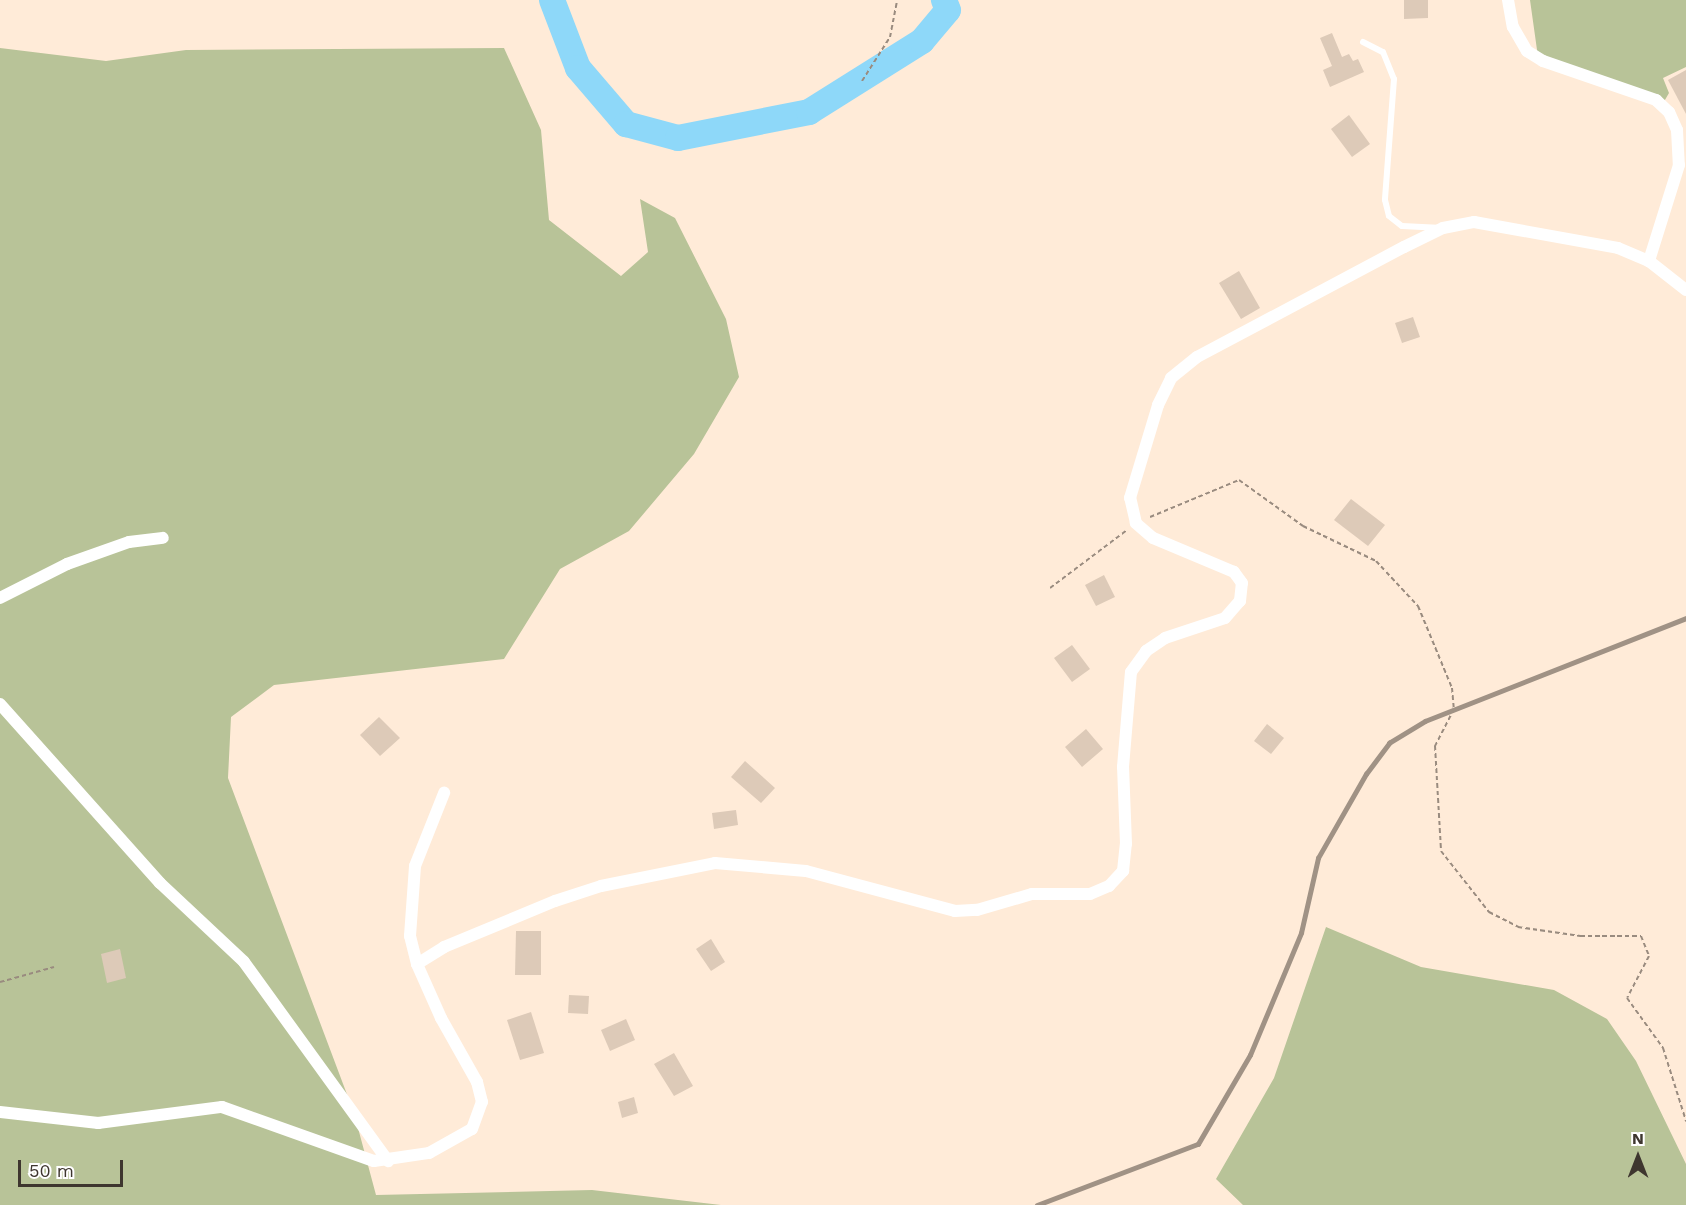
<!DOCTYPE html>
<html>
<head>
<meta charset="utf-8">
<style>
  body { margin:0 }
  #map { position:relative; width:1686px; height:1205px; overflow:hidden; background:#ffebd8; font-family:"Work Sans",sans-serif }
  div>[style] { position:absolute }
  .green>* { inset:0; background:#b8c398 }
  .river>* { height:26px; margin:-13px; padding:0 13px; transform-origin:13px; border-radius:13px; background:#8ed8f9 }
  .building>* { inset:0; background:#ddcab8 }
  .path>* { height:2px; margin-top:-1px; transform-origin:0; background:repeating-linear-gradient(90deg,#998b7f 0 4.5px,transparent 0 7.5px) }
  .service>* { height:6px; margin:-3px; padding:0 3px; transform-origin:3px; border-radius:3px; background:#fff }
  .minor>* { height:12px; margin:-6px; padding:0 6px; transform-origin:6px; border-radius:6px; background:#fff }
  .rail>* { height:4.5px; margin:-2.25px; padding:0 2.25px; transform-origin:2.25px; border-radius:2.25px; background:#a09285 }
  span { translate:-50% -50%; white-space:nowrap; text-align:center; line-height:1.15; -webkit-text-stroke:4.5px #fff; paint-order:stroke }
  .north { position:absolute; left:1608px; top:1127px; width:60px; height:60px; -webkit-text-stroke:4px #fff; paint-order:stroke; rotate:0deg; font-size:16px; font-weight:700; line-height:24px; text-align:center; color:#3e362f }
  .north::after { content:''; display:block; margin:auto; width:21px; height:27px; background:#3e362f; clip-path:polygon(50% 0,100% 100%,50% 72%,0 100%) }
  .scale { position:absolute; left:18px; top:1160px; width:105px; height:27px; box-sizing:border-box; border:3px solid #3e362f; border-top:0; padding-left:8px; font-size:18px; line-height:21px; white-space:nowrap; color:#3e362f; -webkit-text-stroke:4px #fff; paint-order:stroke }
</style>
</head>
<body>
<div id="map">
  <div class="green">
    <i style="clip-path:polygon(1530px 0,1686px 0,1686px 67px,1663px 78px,1669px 93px,1662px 105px,1538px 57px)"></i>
    <i style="clip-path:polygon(0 48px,106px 61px,186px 50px,504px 48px,541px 130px,549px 220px,621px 276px,648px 252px,640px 199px,675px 218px,726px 319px,739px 377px,694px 454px,629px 531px,560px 569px,504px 659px,274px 685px,231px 717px,228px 778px,354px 1113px,376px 1195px,592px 1190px,721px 1205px,0 1205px)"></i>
    <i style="clip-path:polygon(1326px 927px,1421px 967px,1554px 990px,1607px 1019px,1636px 1061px,1686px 1164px,1686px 1205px,1243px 1205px,1216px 1179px,1274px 1078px)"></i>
  </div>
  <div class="river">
    <i style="left:552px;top:0;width:73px;rotate:69.1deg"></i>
    <i style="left:578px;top:68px;width:74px;rotate:49.4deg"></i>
    <i style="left:626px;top:124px;width:54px;rotate:15.1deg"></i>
    <i style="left:678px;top:138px;width:134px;rotate:-11.2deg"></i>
    <i style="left:809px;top:112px;width:133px;rotate:-32.1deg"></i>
    <i style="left:922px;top:41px;width:40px;rotate:-50deg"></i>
    <i style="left:948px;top:10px;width:11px;rotate:-112deg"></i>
  </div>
  <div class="building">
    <i style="clip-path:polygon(1404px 0,1428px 0,1428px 18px,1404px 19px)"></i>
    <i style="clip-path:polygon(1332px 33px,1342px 57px,1349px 54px,1353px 61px,1358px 59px,1364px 72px,1330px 87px,1323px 70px,1332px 66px,1320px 38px)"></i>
    <i style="clip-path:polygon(1686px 70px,1686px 114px,1668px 80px)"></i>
    <i style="clip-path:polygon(1349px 115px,1370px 144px,1352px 157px,1331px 129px)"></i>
    <i style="clip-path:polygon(1239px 271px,1260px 308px,1241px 319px,1219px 283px)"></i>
    <i style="clip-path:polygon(1413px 317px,1420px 337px,1402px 343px,1395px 323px)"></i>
    <i style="clip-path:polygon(1351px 499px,1385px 525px,1368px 546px,1334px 520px)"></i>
    <i style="clip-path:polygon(1104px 575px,1115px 597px,1096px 606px,1085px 585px)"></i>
    <i style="clip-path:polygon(1072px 645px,1090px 669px,1072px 682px,1054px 658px)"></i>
    <i style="clip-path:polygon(379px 717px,400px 738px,380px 756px,360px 735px)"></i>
    <i style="clip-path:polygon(1267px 724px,1284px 738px,1271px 754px,1254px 741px)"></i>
    <i style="clip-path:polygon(1086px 729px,1103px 749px,1082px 767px,1065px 747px)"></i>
    <i style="clip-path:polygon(745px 761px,775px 788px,761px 803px,731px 777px)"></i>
    <i style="clip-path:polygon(736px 810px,738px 825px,714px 829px,712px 813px)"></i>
    <i style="clip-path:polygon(516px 931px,541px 931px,541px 975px,515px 975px)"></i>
    <i style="clip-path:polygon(711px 939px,725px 962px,711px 971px,696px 949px)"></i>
    <i style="clip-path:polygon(120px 949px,126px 978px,107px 983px,101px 954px)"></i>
    <i style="clip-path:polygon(569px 995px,589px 996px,588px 1014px,568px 1013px)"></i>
    <i style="clip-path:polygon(531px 1012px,544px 1053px,520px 1060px,507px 1020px)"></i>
    <i style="clip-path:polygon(626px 1019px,635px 1040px,610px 1051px,601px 1030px)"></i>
    <i style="clip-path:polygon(674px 1053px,693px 1086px,674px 1096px,654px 1064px)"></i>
    <i style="clip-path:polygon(634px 1097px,638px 1113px,622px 1118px,618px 1102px)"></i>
  </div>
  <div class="path">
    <i style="left:862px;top:81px;width:52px;rotate:-57.5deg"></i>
    <i style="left:890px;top:37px;width:38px;rotate:-79deg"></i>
    <i style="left:1150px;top:517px;width:96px;rotate:-22.6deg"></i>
    <i style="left:1239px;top:480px;width:79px;rotate:35.7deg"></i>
    <i style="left:1303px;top:526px;width:81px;rotate:25.6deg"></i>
    <i style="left:1376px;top:561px;width:62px;rotate:47deg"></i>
    <i style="left:1418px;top:606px;width:89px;rotate:67.5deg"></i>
    <i style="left:1452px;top:688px;width:21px;rotate:85deg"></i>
    <i style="left:1454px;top:709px;width:42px;rotate:117.2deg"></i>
    <i style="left:1435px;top:746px;width:105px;rotate:86.7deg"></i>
    <i style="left:1441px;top:851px;width:78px;rotate:51.8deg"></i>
    <i style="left:1489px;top:912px;width:33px;rotate:27deg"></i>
    <i style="left:1518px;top:927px;width:63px;rotate:8.3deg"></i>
    <i style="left:1580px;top:936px;width:61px"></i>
    <i style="left:1641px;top:936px;width:22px;rotate:68deg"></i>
    <i style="left:1649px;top:956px;width:47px;rotate:117.6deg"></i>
    <i style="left:1627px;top:998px;width:62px;rotate:54.2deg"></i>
    <i style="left:1663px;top:1048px;width:77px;rotate:72.5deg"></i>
    <i style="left:1050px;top:588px;width:96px;rotate:-37deg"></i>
    <i style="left:0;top:982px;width:56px;rotate:-15.5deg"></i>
  </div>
  <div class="service">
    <i style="left:1363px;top:42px;width:22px;rotate:27deg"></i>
    <i style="left:1383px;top:52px;width:29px;rotate:68deg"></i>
    <i style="left:1394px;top:79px;width:121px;rotate:94.3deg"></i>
    <i style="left:1385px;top:200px;width:16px;rotate:76deg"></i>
    <i style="left:1389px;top:216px;width:16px;rotate:38deg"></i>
    <i style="left:1402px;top:226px;width:35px;rotate:3deg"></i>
  </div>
  <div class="minor">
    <i style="left:1508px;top:0;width:27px;rotate:80deg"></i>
    <i style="left:1513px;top:27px;width:28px;rotate:60deg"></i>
    <i style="left:1527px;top:51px;width:19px;rotate:32deg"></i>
    <i style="left:1543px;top:61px;width:120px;rotate:19deg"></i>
    <i style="left:1656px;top:100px;width:18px;rotate:43deg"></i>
    <i style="left:1669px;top:112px;width:20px;rotate:66deg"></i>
    <i style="left:1677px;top:130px;width:35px;rotate:87deg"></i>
    <i style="left:1679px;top:165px;width:101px;rotate:107.4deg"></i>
    <i style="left:0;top:598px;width:75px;rotate:-26.9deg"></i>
    <i style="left:67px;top:564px;width:66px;rotate:-19.5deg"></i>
    <i style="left:129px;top:542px;width:34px;rotate:-7deg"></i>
    <i style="left:0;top:704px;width:240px;rotate:48.2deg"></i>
    <i style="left:160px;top:883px;width:115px;rotate:43.2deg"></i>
    <i style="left:244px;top:962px;width:246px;rotate:54.1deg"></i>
    <i style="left:417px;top:964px;width:32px;rotate:-32deg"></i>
    <i style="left:444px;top:947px;width:120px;rotate:-22.5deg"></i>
    <i style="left:555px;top:901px;width:48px;rotate:-18.1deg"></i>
    <i style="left:601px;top:886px;width:116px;rotate:-11.4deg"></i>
    <i style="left:715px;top:863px;width:91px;rotate:5deg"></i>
    <i style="left:806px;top:871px;width:154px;rotate:15deg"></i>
    <i style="left:955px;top:911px;width:22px;rotate:-3deg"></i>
    <i style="left:977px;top:910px;width:57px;rotate:-16.2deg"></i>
    <i style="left:1032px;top:894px;width:58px"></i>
    <i style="left:1090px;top:894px;width:21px;rotate:-23deg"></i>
    <i style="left:1109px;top:886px;width:21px;rotate:-47deg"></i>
    <i style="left:1123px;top:871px;width:27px;rotate:-84deg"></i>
    <i style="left:1126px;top:844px;width:77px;rotate:-92.2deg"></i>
    <i style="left:1123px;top:767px;width:95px;rotate:-85.2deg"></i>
    <i style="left:1131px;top:672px;width:26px;rotate:-54deg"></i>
    <i style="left:1146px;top:651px;width:23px;rotate:-34deg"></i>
    <i style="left:1165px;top:638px;width:63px;rotate:-18.4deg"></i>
    <i style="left:1225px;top:618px;width:23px;rotate:-49deg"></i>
    <i style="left:1240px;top:601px;width:18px;rotate:-84deg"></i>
    <i style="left:1242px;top:583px;width:14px;rotate:-126deg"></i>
    <i style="left:1234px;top:572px;width:88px;rotate:-157.2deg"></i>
    <i style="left:1153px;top:538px;width:23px;rotate:-139deg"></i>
    <i style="left:1136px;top:523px;width:26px;rotate:-103deg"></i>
    <i style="left:1130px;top:498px;width:97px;rotate:-73.2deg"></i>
    <i style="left:1158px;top:405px;width:30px;rotate:-64deg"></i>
    <i style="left:1171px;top:378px;width:33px;rotate:-39deg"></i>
    <i style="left:1197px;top:357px;width:234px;rotate:-28deg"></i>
    <i style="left:1404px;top:247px;width:43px;rotate:-26deg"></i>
    <i style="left:1443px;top:228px;width:32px;rotate:-11deg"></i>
    <i style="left:1474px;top:222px;width:146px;rotate:10.2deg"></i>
    <i style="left:1618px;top:248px;width:34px;rotate:23deg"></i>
    <i style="left:1649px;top:261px;width:47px;rotate:38.1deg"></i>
    <i style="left:0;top:1112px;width:99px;rotate:6.4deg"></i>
    <i style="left:98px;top:1123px;width:125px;rotate:-7.4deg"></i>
    <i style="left:222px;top:1107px;width:161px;rotate:19.6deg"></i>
    <i style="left:374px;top:1161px;width:56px;rotate:-8.3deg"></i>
    <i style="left:429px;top:1153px;width:49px;rotate:-29.2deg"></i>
    <i style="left:472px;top:1129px;width:29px;rotate:-70deg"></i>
    <i style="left:482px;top:1102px;width:21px;rotate:-104deg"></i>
    <i style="left:477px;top:1082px;width:73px;rotate:-119.4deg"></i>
    <i style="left:441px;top:1018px;width:59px;rotate:-114deg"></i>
    <i style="left:417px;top:964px;width:29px;rotate:-104deg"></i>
    <i style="left:410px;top:936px;width:70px;rotate:-85.9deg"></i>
    <i style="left:415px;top:866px;width:79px;rotate:-68.3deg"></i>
  </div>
  <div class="rail">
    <i style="left:1037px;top:1205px;width:172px;rotate:-20.8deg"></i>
    <i style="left:1198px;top:1144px;width:103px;rotate:-59.7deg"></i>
    <i style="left:1250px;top:1055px;width:132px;rotate:-67.3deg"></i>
    <i style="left:1301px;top:933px;width:77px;rotate:-77.2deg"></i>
    <i style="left:1318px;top:858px;width:97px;rotate:-60.3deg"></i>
    <i style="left:1366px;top:774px;width:39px;rotate:-53deg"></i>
    <i style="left:1389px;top:743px;width:42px;rotate:-31.4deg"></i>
    <i style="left:1425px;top:721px;width:281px;rotate:-21.5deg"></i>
  </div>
  <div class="north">N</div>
  <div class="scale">50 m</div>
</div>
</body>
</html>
